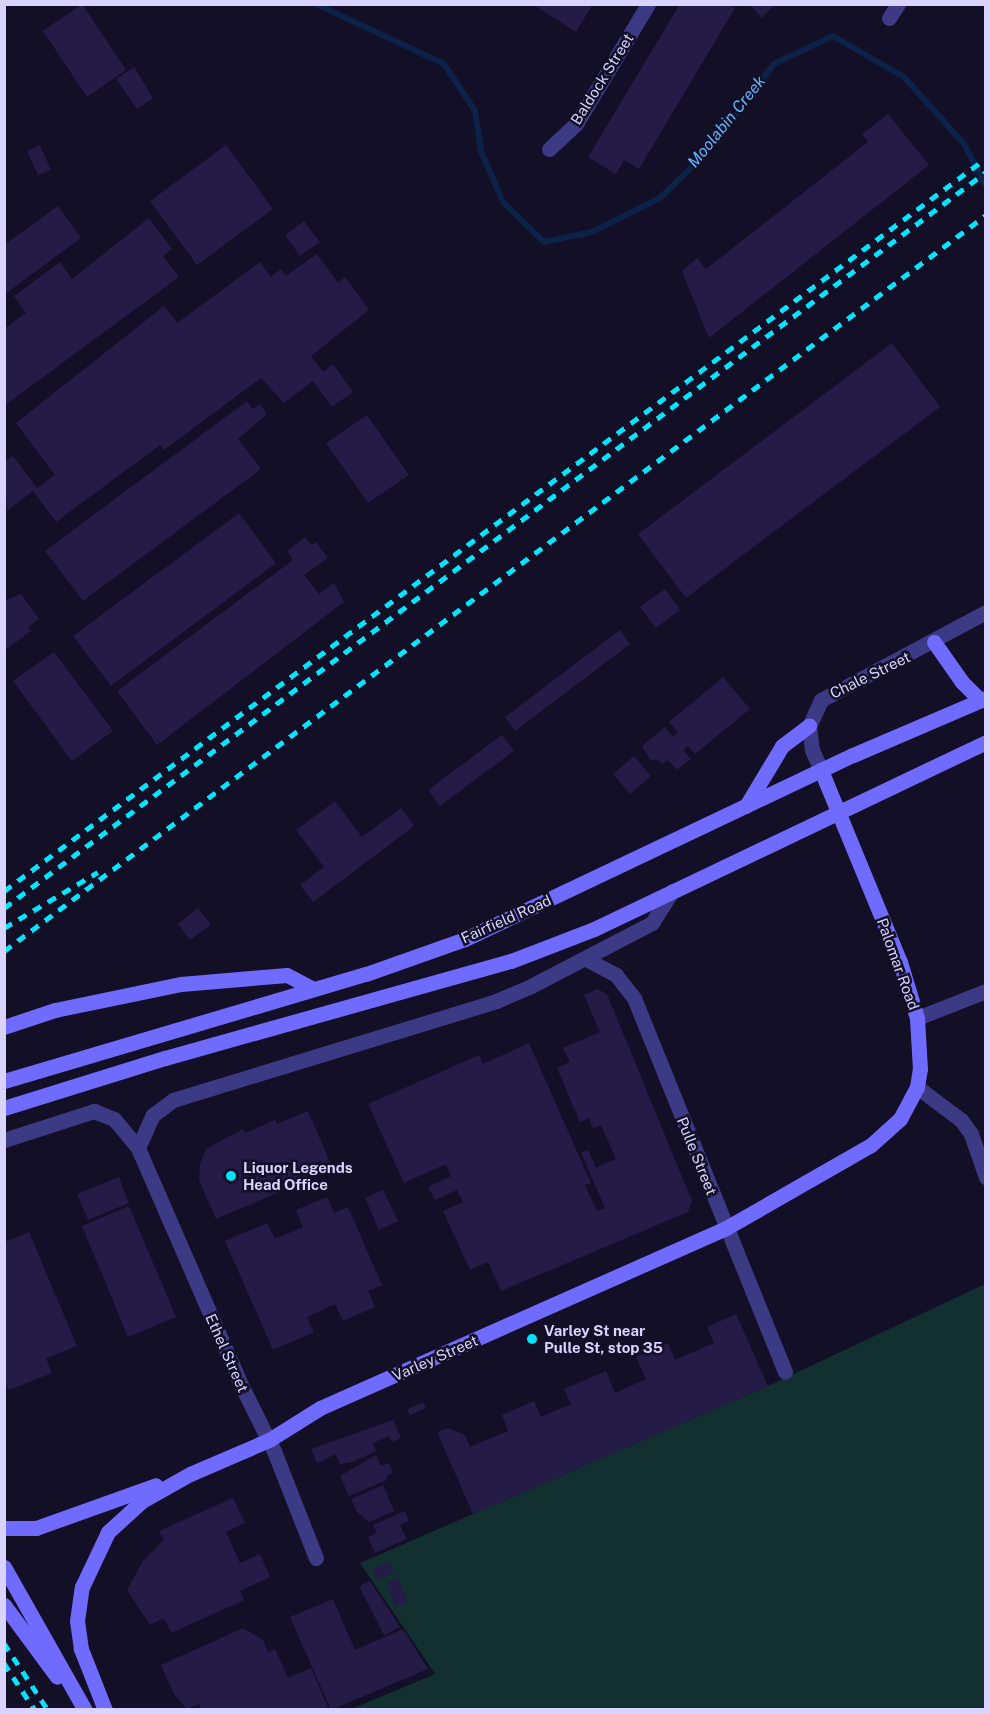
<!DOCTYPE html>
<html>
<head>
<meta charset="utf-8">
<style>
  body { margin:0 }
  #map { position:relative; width:990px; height:1714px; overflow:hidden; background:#130f26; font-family:"Public Sans",sans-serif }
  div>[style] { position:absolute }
  .green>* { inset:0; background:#12302f }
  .stream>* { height:6px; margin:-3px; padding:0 3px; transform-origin:3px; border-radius:3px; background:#0c2248 }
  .building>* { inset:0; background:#241b47 }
  .minor>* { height:15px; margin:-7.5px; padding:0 7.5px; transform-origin:7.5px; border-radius:7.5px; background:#3d3a85 }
  .secondary>* { height:15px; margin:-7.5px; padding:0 7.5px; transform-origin:7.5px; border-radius:7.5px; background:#6f6bff }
  .rail>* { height:4.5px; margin-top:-2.25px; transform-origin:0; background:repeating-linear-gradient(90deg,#00e5ff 0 9px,transparent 0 17px) }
  .dots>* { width:16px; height:16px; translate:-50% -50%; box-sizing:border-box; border:3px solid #130f26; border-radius:50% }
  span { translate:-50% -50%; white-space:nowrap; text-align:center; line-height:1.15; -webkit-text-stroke:5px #130f26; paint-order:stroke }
  .street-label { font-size:15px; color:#d9d4ff }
  .poi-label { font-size:15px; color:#d9d4ff; font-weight:700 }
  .left { translate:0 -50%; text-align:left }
  .water-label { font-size:16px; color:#62b6ff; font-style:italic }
  .frame { position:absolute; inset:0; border:6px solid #d9d4ff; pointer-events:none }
</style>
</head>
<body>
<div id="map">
  <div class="green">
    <i style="clip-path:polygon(985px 1284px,985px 1709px,349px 1710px,435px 1674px,360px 1563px,768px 1386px)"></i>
  </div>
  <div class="stream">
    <i style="left:316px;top:4px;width:141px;rotate:25.1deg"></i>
    <i style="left:444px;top:64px;width:56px;rotate:56.6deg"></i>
    <i style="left:475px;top:111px;width:40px;rotate:81.5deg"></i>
    <i style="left:481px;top:151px;width:56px;rotate:66.7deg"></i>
    <i style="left:503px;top:202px;width:57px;rotate:44.3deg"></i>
    <i style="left:544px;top:242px;width:49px;rotate:-11.8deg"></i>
    <i style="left:592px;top:232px;width:76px;rotate:-26.6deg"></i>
    <i style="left:660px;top:198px;width:70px;rotate:-44.4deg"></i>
    <i style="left:710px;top:149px;width:106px;rotate:-53deg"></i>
    <i style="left:774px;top:64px;width:65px;rotate:-25.4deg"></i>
    <i style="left:833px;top:36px;width:82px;rotate:30deg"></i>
    <i style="left:904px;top:77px;width:90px;rotate:48.2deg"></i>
    <i style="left:964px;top:144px;width:47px;rotate:62.4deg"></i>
  </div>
  <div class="building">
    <i style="clip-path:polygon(82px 4px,126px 70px,87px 97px,43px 31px)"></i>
    <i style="clip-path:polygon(532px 4px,593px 4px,576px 32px)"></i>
    <i style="clip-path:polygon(680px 4px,728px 4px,735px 8px,639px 169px,624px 160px,616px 174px,588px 157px)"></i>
    <i style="clip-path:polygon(749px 4px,775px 4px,762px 18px)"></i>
    <i style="clip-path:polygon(134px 67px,153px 98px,137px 109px,116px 79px)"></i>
    <i style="clip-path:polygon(888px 114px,929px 165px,709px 338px,682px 271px,697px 258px,706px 269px,868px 142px,862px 134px)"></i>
    <i style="clip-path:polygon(40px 145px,51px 170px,38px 175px,27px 151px)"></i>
    <i style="clip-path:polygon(226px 145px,273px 209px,197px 265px,150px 201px)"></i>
    <i style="clip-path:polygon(58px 206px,81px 238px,4px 295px,4px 245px)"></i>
    <i style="clip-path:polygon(149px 218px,172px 249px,163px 256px,179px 277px,4px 406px,4px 329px,26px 313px,14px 296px,60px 262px,72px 279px)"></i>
    <i style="clip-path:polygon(304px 221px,320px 242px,300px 256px,285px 235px)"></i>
    <i style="clip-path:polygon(317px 254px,338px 283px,345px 277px,369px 310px,311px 356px,323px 372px,333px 364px,353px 392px,332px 407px,313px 381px,284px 403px,261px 378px,164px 450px,160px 445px,56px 522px,33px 491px,7px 511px,4px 462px,13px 456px,37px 488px,55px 475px,16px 423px,164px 306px,177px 323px,260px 262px,271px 277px,281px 269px,286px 276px)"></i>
    <i style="clip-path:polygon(892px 343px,940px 407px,686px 598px,638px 534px)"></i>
    <i style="clip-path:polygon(247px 401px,253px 409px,260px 404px,267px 414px,238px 439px,261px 469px,83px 601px,45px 551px)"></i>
    <i style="clip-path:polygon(367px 415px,409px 475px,368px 503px,326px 443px)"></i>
    <i style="clip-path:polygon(239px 513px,276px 563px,111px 686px,73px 636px)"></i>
    <i style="clip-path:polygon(305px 537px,311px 545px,316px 542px,328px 558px,304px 575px,319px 594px,334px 583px,344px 602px,157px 745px,117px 691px,293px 560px,287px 551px)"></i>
    <i style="clip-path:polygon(665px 589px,680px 610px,656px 628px,640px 607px)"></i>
    <i style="clip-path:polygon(21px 594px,39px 619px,28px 627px,31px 631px,5px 650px,4px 601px)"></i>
    <i style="clip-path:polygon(620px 630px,630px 644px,515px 731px,505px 717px)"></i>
    <i style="clip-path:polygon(54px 652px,113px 731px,72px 761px,13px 681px)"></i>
    <i style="clip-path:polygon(723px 677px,750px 709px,695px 754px,688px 746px,683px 750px,691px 759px,677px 770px,668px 760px,662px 764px,657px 759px,651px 761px,642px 746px,665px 727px,673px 737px,678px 732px,669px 722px)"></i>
    <i style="clip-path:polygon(502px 735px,514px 751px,440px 806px,428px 790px)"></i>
    <i style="clip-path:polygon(634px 756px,651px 776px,630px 794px,613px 774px)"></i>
    <i style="clip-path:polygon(335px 801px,362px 837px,401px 808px,414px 826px,313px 902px,300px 885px,324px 867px,296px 830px)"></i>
    <i style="clip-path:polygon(198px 908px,211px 925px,190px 940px,178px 924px)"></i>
    <i style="clip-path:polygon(597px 989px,607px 994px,692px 1201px,688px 1212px,501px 1291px,488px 1262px,470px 1270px,443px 1211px,463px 1202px,457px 1190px,435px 1200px,428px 1187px,451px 1176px,446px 1164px,404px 1183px,368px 1104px,479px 1055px,483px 1064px,529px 1043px,591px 1183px,585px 1185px,597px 1211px,605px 1208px,581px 1153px,588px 1150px,596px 1168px,616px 1159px,601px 1125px,593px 1129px,589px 1118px,580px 1122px,557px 1068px,570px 1062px,563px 1048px,600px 1032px,584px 995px)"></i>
    <i style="clip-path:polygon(308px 1111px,333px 1169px,216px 1219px,199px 1180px,200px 1164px,206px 1149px,243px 1129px,245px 1133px,275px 1120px,277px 1124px)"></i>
    <i style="clip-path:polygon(119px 1177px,129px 1203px,88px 1220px,77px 1194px)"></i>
    <i style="clip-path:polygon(383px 1190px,398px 1221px,379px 1230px,365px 1198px)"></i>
    <i style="clip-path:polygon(327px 1197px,334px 1213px,348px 1207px,382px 1285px,368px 1291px,375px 1307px,343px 1321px,335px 1304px,307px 1317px,314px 1332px,273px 1350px,225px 1241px,267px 1223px,275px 1239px,303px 1227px,296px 1210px)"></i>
    <i style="clip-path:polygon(129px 1206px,176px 1317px,128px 1337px,82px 1226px)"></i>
    <i style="clip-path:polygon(29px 1232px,77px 1346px,46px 1358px,52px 1373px,9px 1390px,4px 1380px,4px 1242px)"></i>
    <i style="clip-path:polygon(736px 1314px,768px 1386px,473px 1514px,437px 1432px,448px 1428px,465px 1435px,470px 1447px,508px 1431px,502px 1415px,534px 1401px,541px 1417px,571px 1404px,564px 1389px,606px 1371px,615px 1393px,646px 1379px,636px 1357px,668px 1343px,675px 1360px,714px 1343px,707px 1327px)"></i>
    <i style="clip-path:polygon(423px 1402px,426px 1408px,410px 1415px,407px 1409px)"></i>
    <i style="clip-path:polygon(393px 1420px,401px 1438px,392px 1442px,389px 1436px,373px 1443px,376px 1451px,353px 1462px,340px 1464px,336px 1454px,317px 1463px,311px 1449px)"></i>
    <i style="clip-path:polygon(376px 1455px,381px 1466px,389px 1463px,393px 1472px,386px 1476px,387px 1480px,349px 1496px,340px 1476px)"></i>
    <i style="clip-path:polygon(383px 1485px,394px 1511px,369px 1522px,357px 1512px,351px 1499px)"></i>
    <i style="clip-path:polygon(233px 1498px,245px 1523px,226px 1532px,240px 1563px,260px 1554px,270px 1577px,240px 1591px,244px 1600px,171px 1633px,164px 1618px,150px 1625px,127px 1590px,143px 1561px,164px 1540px,159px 1531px)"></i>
    <i style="clip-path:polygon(405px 1511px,409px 1521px,400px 1525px,407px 1539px,375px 1553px,368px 1537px,377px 1533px,373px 1525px)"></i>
    <i style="clip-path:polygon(390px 1562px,394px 1572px,376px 1580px,372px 1570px)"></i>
    <i style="clip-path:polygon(399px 1578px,407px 1603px,395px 1607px,387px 1582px)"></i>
    <i style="clip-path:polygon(370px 1581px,400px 1627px,384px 1635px,359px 1586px)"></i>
    <i style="clip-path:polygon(333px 1599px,355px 1650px,403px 1629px,428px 1669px,331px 1710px,290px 1617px)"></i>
    <i style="clip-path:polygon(243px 1628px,263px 1640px,268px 1653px,275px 1649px,288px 1678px,311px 1668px,329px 1710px,202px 1710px,199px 1704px,187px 1709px,174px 1694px,161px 1665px)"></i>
  </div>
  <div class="minor">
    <i style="left:889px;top:18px;width:17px;rotate:-57deg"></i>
    <i style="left:549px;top:149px;width:37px;rotate:-43deg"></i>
    <i style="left:576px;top:124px;width:140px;rotate:-59deg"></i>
    <i style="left:821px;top:770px;width:22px;rotate:-114deg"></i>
    <i style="left:812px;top:750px;width:24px;rotate:-97deg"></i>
    <i style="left:809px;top:726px;width:29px;rotate:-65deg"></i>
    <i style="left:821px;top:700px;width:187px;rotate:-28.1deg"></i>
    <i style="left:586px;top:959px;width:34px;rotate:28deg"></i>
    <i style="left:616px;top:975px;width:29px;rotate:52deg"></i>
    <i style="left:634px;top:998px;width:403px;rotate:68deg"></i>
    <i style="left:917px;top:1018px;width:74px;rotate:-21.4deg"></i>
    <i style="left:917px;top:1087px;width:55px;rotate:36.9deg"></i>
    <i style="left:961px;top:1120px;width:17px;rotate:54deg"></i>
    <i style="left:971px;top:1134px;width:46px;rotate:70.8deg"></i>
    <i style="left:4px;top:1140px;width:95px;rotate:-17.9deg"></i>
    <i style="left:94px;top:1111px;width:22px;rotate:22deg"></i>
    <i style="left:114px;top:1119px;width:38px;rotate:50deg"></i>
    <i style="left:138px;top:1148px;width:261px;rotate:66.5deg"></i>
    <i style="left:242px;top:1387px;width:72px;rotate:63.4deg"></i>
    <i style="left:274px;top:1451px;width:115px;rotate:68.6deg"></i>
    <i style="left:138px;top:1148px;width:36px;rotate:-66deg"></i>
    <i style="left:153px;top:1115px;width:25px;rotate:-37deg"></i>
    <i style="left:173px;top:1100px;width:338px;rotate:-17deg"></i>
    <i style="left:496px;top:1001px;width:38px;rotate:-23deg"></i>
    <i style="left:531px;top:986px;width:136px;rotate:-27.5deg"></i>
    <i style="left:652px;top:923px;width:38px;rotate:-58deg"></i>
  </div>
  <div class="secondary">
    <i style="left:934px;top:642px;width:49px;rotate:55deg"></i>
    <i style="left:962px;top:682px;width:25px;rotate:45deg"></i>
    <i style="left:746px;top:806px;width:70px;rotate:-59deg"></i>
    <i style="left:782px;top:746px;width:34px;rotate:-37deg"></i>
    <i style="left:4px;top:1027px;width:54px;rotate:-18.4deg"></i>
    <i style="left:55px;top:1010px;width:129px;rotate:-11.7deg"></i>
    <i style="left:181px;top:984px;width:106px;rotate:-4.9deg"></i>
    <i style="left:287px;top:975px;width:30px;rotate:28deg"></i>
    <i style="left:4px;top:1081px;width:377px;rotate:-16.5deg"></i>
    <i style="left:366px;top:974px;width:105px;rotate:-19.5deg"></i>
    <i style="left:465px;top:939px;width:429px;rotate:-25.4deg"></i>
    <i style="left:853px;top:755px;width:145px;rotate:-23.2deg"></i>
    <i style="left:4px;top:1108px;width:169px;rotate:-17.3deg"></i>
    <i style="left:165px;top:1058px;width:359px;rotate:-15.7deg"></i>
    <i style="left:511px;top:961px;width:89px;rotate:-21.1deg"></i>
    <i style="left:594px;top:929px;width:434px;rotate:-25.5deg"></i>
    <i style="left:4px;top:1528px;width:32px"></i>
    <i style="left:36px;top:1528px;width:127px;rotate:-19.7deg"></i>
    <i style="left:4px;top:1567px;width:164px;rotate:60.5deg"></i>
    <i style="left:4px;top:1605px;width:89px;rotate:53.6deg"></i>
    <i style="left:105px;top:1710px;width:66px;rotate:-111.5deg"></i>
    <i style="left:81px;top:1649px;width:28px;rotate:-98deg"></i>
    <i style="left:77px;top:1621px;width:34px;rotate:-82deg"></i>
    <i style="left:82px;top:1587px;width:61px;rotate:-64.7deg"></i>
    <i style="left:108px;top:1532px;width:46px;rotate:-42.4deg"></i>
    <i style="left:142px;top:1501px;width:55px;rotate:-29.4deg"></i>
    <i style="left:190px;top:1474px;width:86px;rotate:-23.3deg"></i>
    <i style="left:269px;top:1440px;width:60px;rotate:-32.1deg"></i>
    <i style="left:320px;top:1408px;width:444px;rotate:-23.9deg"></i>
    <i style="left:726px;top:1228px;width:167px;rotate:-29.8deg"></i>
    <i style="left:871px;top:1145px;width:39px;rotate:-42deg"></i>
    <i style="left:900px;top:1119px;width:36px;rotate:-62deg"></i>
    <i style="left:917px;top:1087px;width:18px;rotate:-81deg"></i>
    <i style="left:920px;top:1069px;width:51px;rotate:-93.4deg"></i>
    <i style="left:917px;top:1018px;width:59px;rotate:-106.9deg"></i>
    <i style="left:900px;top:962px;width:208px;rotate:-112.4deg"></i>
  </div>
  <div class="rail">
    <i style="left:4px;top:891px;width:1225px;rotate:-36.74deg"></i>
    <i style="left:4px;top:908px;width:1227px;rotate:-36.85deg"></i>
    <i style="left:4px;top:928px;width:109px;rotate:-30.8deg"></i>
    <i style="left:4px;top:951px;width:1227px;rotate:-36.85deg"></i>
    <i style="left:4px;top:1643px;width:80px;rotate:56.7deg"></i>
    <i style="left:4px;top:1663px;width:56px;rotate:56.6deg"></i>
  </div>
  <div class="dots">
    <i style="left:231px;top:1176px;background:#00e5ff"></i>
    <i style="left:532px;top:1339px;background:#00e5ff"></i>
  </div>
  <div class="street-label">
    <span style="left:602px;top:79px;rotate:-58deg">Baldock Street</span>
    <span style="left:870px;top:675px;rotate:-26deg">Chale Street</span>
    <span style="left:506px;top:919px;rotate:-24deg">Fairfield Road</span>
    <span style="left:898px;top:964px;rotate:70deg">Palomar Road</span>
    <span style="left:697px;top:1156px;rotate:68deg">Pulle Street</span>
    <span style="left:227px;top:1353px;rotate:66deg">Ethel Street</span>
    <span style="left:435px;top:1358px;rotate:-24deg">Varley Street</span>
  </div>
  <div class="poi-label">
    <span class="left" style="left:243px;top:1176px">Liquor Legends<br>Head Office</span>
    <span class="left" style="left:544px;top:1339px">Varley St near<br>Pulle St, stop 35</span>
  </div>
  <div class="water-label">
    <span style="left:727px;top:122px;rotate:-51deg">Moolabin Creek</span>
  </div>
  <div class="frame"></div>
</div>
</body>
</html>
